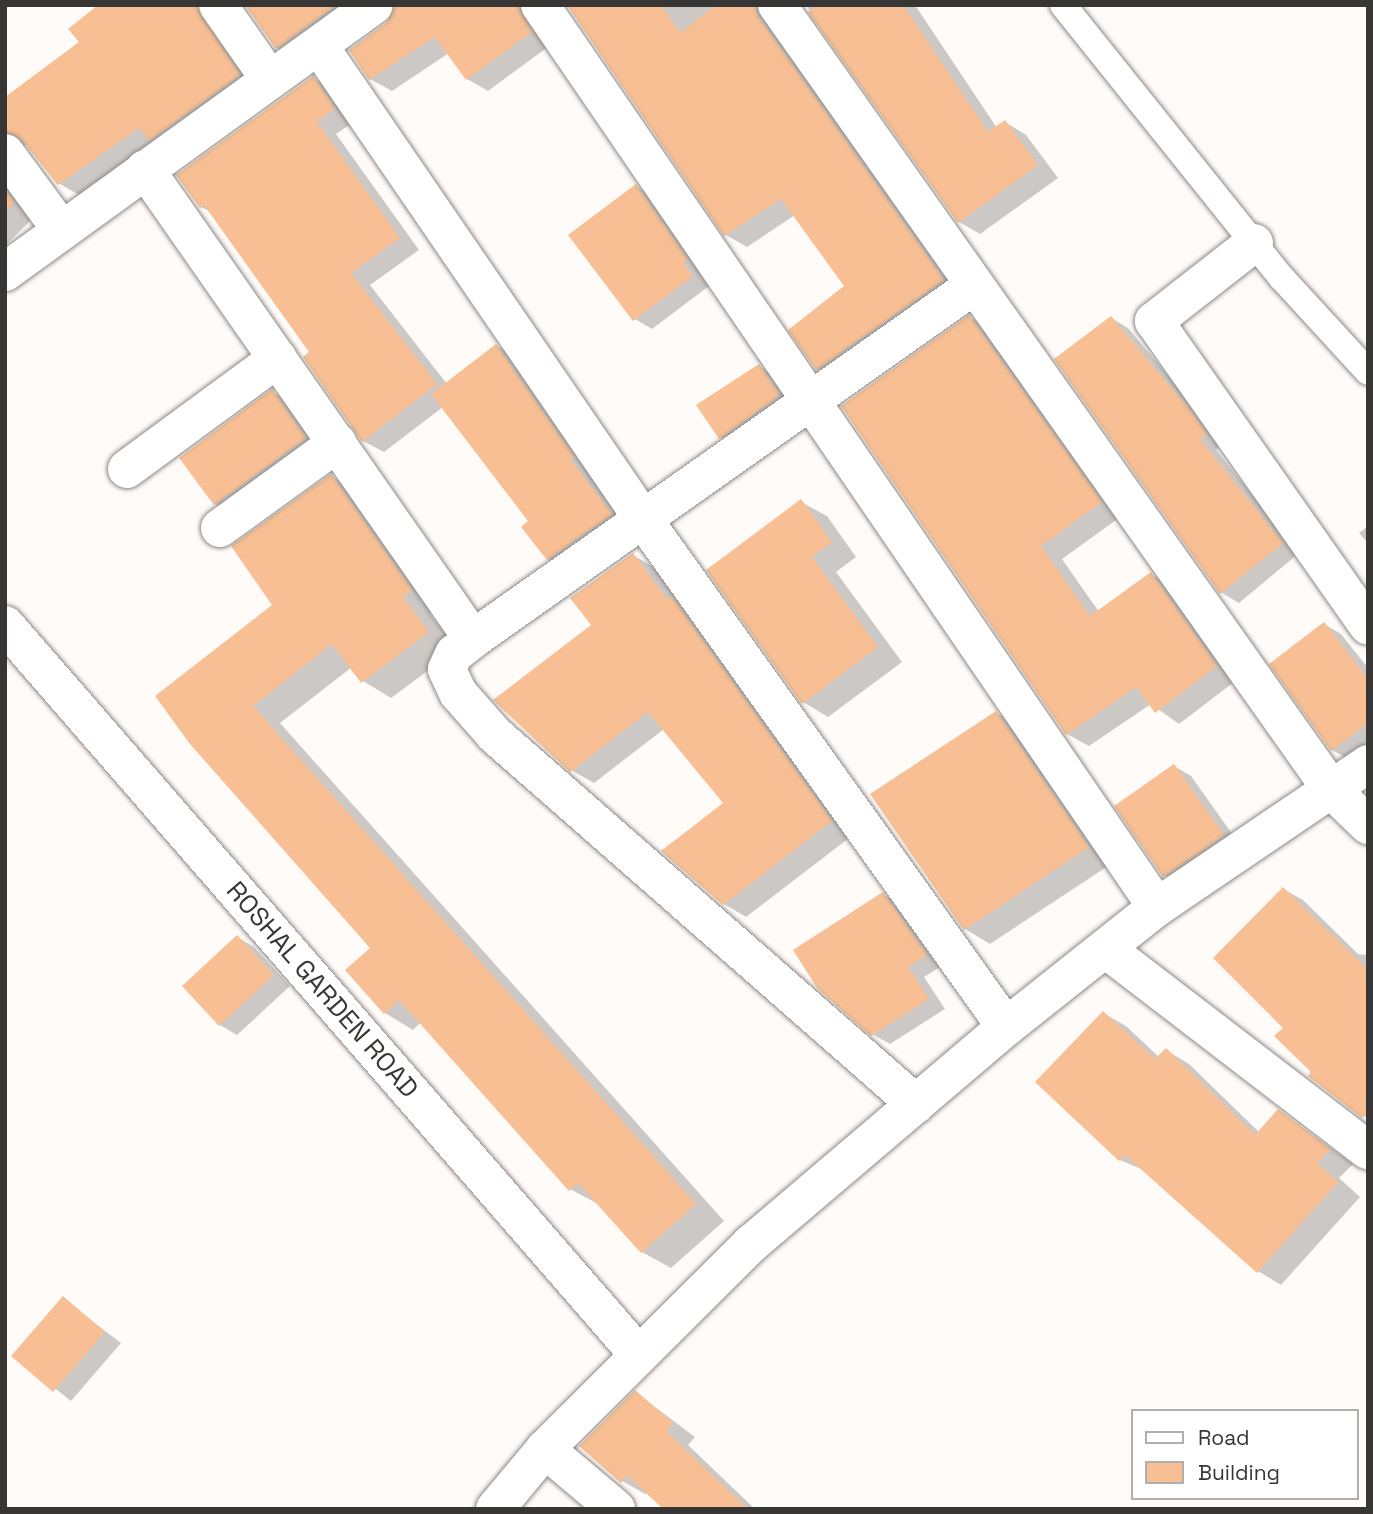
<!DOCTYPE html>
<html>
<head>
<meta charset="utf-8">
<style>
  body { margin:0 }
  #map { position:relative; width:1373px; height:1514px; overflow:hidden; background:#fffbf8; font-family:"Space Grotesk",sans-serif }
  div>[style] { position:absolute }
  .shadow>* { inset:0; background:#0003 }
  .building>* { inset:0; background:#f7bf93 }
  .roads { filter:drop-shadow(0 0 2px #8d8986) drop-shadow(0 0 2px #8d8986) }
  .service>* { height:26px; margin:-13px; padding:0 13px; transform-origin:13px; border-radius:13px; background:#fff }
  .minor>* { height:38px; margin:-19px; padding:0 19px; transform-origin:19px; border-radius:19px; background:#fff }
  span { translate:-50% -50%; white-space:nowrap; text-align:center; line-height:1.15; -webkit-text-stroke:5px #fff; paint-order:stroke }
  .street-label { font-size:26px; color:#383634 }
  .frame { position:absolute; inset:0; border:7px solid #383634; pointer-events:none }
  .legend { position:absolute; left:1131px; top:1409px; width:228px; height:91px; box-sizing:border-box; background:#fff; border:2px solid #afafae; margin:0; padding:9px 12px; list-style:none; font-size:21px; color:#383634 }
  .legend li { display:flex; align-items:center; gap:14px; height:35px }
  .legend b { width:35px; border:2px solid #afafae }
</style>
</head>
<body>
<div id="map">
  <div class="shadow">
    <i style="clip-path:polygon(101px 5px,222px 5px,260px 87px,81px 196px,60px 184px,27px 145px,14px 146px,5px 166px,5px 99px,81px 42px)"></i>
    <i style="clip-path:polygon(247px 5px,374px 5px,298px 60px,277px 48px)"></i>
    <i style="clip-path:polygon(397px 5px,544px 5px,552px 44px,488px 91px,467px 79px,449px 53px,392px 91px,370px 79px)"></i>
    <i style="clip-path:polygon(570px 5px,782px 5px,964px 292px,839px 381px,817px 369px,847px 286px,795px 215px,747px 247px,726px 235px)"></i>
    <i style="clip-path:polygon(806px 5px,915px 5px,997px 128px,1005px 122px,1026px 135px,1058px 178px,980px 234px,959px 222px)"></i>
    <i style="clip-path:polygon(313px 78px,334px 90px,355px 121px,336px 134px,419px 250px,370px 285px,447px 384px,497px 346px,520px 359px,634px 528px,571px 572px,548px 559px,531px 522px,443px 407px,384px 452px,363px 441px,312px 353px,213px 213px,201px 207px)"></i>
    <i style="clip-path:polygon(5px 171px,35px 216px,5px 246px)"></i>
    <i style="clip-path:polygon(636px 186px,653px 196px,704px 270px,699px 273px,709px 286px,652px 329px,635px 319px)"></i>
    <i style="clip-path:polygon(970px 317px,992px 330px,1123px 515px,1062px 559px,1099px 612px,1151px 574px,1173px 587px,1238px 679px,1179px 724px,1151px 704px,1089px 746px,1067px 734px)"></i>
    <i style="clip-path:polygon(1111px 318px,1128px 328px,1207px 422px,1223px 444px,1216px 450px,1299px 553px,1239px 603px,1222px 593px,1057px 360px)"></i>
    <i style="clip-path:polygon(759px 366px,776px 376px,796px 405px,737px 447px,720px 437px)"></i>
    <i style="clip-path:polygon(272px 392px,289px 401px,322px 449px,232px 514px,215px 504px)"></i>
    <i style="clip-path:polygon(331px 476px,360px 493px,440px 607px,430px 614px,457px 649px,391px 698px,363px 681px,352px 667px,280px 723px,724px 1221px,671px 1268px,642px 1252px,600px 1205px,570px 1189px,421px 1022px,413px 1030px,385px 1013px,373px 948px,191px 743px,274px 605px)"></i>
    <i style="clip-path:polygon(801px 502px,827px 516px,856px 557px,836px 572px,902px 662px,828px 717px,803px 702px)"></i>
    <i style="clip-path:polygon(1368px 526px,1368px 543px,1359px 533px)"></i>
    <i style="clip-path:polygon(633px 555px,655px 568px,853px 835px,746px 917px,724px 904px,726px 803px,664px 729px,594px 783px,571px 770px,593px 625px)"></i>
    <i style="clip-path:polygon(1324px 624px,1341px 634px,1368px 668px,1368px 746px,1350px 760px,1332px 750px,1272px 664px)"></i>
    <i style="clip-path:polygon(996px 713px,1021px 727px,1114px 862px,990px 944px,965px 929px)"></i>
    <i style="clip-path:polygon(1174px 766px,1191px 776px,1240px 845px,1181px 885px,1164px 875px)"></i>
    <i style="clip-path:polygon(1283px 889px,1303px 900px,1358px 954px,1368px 955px,1368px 1119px,1313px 1072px,1286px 1028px)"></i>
    <i style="clip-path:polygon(883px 894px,900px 904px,943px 965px,924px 977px,945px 1009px,890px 1044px,872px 1034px)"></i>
    <i style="clip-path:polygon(237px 937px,254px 947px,290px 986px,237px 1035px,220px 1025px)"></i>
    <i style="clip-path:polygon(1103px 1013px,1126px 1026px,1159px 1057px,1166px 1050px,1189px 1064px,1259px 1132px,1279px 1111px,1353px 1164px,1339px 1178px,1360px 1197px,1281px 1285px,1258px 1271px,1146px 1171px,1120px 1160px)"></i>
    <i style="clip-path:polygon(63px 1299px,121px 1343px,71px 1401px,14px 1356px)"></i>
    <i style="clip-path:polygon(635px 1392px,695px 1437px,688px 1445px,755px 1509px,667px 1509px,648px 1491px,645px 1494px,622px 1481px)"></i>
  </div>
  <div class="building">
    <i style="clip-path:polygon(98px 5px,196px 5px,240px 75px,149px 141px,139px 128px,58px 185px,22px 140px,5px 132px,5px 97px,79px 42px,68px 29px)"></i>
    <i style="clip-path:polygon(245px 5px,336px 5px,276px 49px)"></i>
    <i style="clip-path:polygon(395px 5px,518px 5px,532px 32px,466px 80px,435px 37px,369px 80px,349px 50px,387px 22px)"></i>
    <i style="clip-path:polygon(661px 5px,680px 33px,716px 5px,755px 5px,759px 18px,944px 280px,816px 370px,788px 330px,844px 286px,781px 199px,724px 236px,567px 5px)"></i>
    <i style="clip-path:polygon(818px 5px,903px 5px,988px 132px,1005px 120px,1038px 165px,958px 223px,808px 12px)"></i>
    <i style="clip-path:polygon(313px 76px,335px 108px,317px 122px,400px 238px,351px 273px,437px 384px,362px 442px,303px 357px,309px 352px,204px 205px,200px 208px,176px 175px)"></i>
    <i style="clip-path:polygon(636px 184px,688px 260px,683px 263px,693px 276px,633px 321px,568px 235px)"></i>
    <i style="clip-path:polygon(5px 190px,15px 203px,5px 212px)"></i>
    <i style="clip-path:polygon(969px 315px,1102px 502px,1041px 546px,1090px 616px,1151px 572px,1217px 666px,1155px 713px,1136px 687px,1066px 735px,841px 406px)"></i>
    <i style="clip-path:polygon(1111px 316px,1190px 410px,1207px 434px,1200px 439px,1283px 543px,1220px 594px,1054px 359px)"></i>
    <i style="clip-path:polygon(496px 344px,574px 457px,570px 459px,612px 514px,547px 560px,521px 527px,528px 521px,431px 394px)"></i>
    <i style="clip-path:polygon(759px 364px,780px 395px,719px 439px,696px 405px)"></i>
    <i style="clip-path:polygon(272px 389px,306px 438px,214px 505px,179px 458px)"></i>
    <i style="clip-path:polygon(331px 474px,412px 590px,403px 597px,429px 632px,361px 683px,332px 644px,253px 706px,696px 1204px,641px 1253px,578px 1183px,569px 1191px,399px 1000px,384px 1014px,345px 970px,370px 948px,190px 744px,155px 696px,272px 605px,231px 546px)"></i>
    <i style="clip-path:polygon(801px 499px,832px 542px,812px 557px,878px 647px,802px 704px,706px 570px)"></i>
    <i style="clip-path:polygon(633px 553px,667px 599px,671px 596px,832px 821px,723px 905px,661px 851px,723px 803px,648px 712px,570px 772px,493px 700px,591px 625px,570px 598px)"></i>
    <i style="clip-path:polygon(1324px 622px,1368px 679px,1368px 723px,1331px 751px,1269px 664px)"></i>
    <i style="clip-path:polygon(996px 711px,1089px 847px,964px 930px,870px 794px)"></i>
    <i style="clip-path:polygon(1174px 764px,1224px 835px,1163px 877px,1114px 806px)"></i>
    <i style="clip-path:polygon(1283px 887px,1368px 970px,1368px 1112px,1362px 1118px,1308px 1076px,1311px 1072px,1274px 1036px,1283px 1028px,1213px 958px)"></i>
    <i style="clip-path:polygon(883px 892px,927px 955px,908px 967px,929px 999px,871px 1036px,817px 988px,793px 950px)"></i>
    <i style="clip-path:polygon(237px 935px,274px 975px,219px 1026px,182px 986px)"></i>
    <i style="clip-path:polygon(1103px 1011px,1155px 1059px,1166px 1048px,1255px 1135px,1278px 1109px,1331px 1149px,1317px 1163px,1338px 1182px,1257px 1273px,1125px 1155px,1119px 1161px,1035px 1082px)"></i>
    <i style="clip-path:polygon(63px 1296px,105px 1332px,53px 1392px,11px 1356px)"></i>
    <i style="clip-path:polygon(635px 1390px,673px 1423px,666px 1431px,748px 1509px,663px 1509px,627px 1475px,621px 1483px,579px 1446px)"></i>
  </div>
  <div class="roads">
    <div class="service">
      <i style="left:1063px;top:5px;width:350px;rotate:51.3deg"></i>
      <i style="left:1282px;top:278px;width:127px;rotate:47.5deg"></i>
    </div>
    <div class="minor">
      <i style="left:218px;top:5px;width:89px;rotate:55.1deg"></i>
      <i style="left:540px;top:5px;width:1093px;rotate:55.63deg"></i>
      <i style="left:777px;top:5px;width:960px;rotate:54.75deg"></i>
      <i style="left:1331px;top:789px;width:52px;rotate:44.2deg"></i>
      <i style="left:319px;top:46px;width:573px;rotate:55.59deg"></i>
      <i style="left:643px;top:519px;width:624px;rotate:54.45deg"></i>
      <i style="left:5px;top:153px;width:93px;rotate:53.7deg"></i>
      <i style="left:145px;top:169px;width:573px;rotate:55.09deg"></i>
      <i style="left:1254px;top:243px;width:127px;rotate:142deg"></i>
      <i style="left:1154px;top:321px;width:372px;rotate:54.9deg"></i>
      <i style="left:5px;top:272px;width:455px;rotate:-35.9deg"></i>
      <i style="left:127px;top:469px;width:187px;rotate:-36.3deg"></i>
      <i style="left:220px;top:528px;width:145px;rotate:-36deg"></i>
      <i style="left:5px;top:625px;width:965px;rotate:49.03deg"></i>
      <i style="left:1107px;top:950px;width:329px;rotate:37.5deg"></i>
      <i style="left:916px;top:1104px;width:560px;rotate:-138.77deg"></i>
      <i style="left:495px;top:735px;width:56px;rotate:-131.4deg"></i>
      <i style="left:458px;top:693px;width:26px;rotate:-115deg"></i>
      <i style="left:447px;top:669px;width:17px;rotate:-65deg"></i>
      <i style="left:454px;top:654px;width:24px;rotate:-38deg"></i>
      <i style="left:473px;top:639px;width:612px;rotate:-35.22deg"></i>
      <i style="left:545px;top:1449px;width:93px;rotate:40.2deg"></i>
      <i style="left:495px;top:1509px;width:78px;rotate:-50.2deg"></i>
      <i style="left:545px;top:1449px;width:291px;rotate:-44.9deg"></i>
      <i style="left:751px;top:1244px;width:335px;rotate:-40.4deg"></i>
      <i style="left:1006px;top:1027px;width:193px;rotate:-38.5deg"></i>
      <i style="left:1157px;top:907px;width:255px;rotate:-34.1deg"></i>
    </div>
  </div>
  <div class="street-label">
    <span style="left:322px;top:990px;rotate:49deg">ROSHAL GARDEN ROAD</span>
  </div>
  <div class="frame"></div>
  <ul class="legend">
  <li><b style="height:9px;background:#fff"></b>Road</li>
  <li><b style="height:19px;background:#f7bf93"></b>Building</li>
  </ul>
</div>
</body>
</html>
